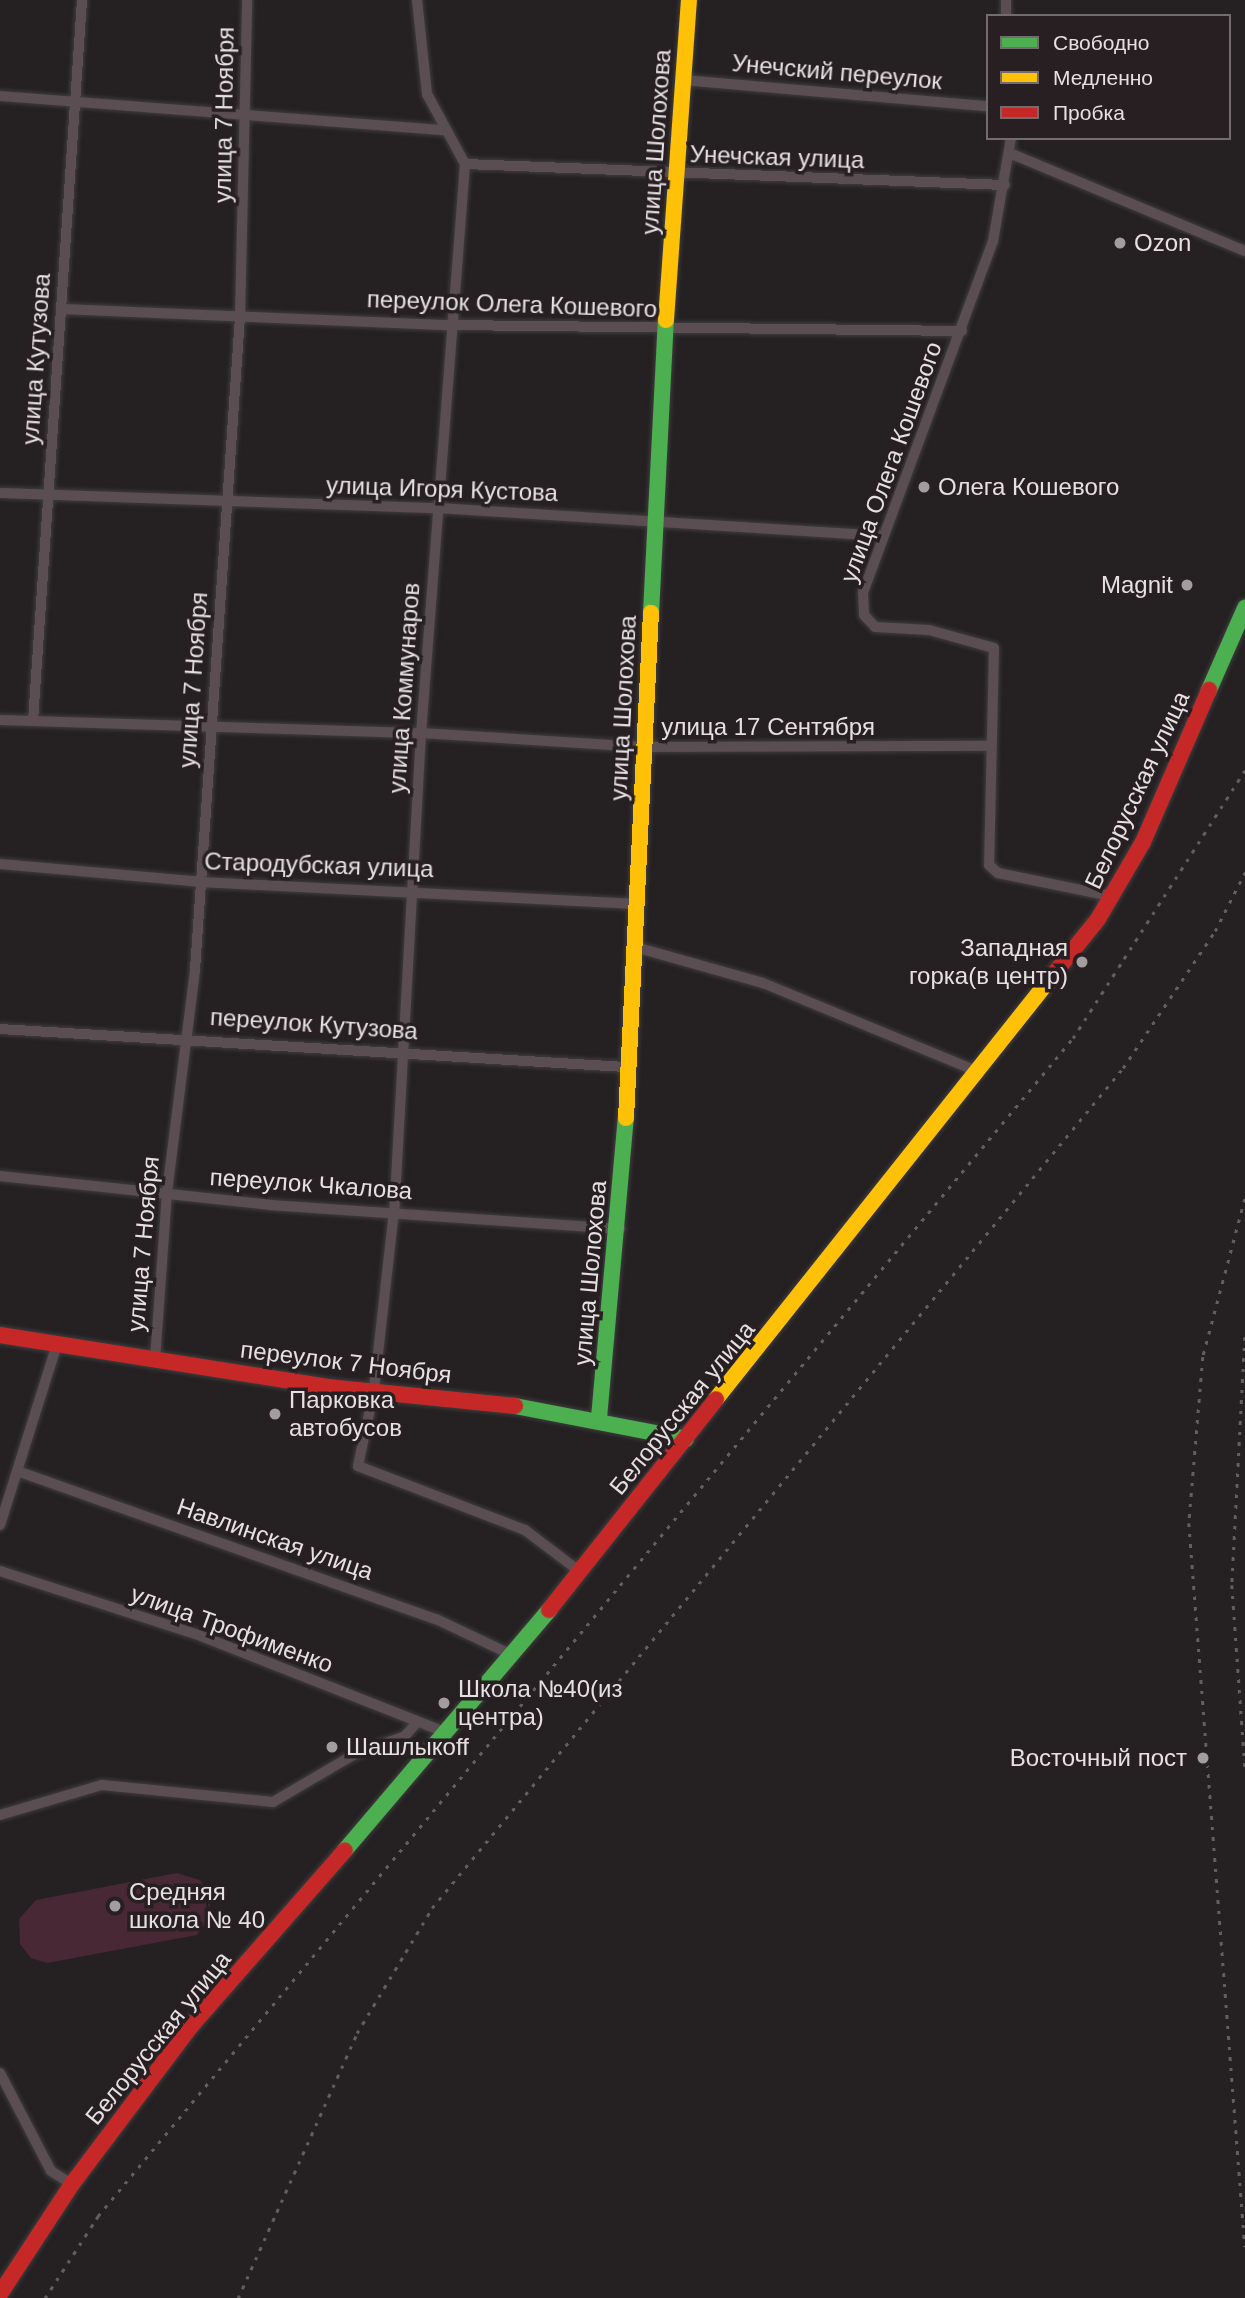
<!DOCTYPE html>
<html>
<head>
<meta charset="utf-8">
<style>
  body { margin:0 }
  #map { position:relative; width:1245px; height:2298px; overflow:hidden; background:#252123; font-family:Arial,sans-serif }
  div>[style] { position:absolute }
  .green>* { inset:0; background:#482835 }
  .roads { filter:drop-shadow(0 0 2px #3f3d3e) drop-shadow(0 0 2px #3f3d3e) }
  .street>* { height:10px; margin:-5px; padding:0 5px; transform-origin:5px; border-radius:5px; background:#5b4e53 }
  .fast>* { height:16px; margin:-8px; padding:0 8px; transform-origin:8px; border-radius:8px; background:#4caf50 }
  .slow>* { height:16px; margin:-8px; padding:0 8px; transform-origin:8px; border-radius:8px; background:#ffc107 }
  .jam>* { height:16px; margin:-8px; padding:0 8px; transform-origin:8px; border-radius:8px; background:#c62828 }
  .rail>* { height:2.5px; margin-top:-1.25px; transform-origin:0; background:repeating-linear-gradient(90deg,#665d61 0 3.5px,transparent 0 10.5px) }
  .dots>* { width:19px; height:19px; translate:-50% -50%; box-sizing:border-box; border:4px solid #271f22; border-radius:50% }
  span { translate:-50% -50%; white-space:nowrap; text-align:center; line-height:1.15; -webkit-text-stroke:7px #271f22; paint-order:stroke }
  .street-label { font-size:24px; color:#e5e0e2 }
  .poi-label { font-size:24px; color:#e5e0e2 }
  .left { translate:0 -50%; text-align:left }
  .right { translate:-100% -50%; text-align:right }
  .legend { position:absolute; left:986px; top:14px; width:245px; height:126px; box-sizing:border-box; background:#271f22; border:2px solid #736c6f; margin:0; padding:9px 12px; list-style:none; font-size:21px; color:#e5e0e2 }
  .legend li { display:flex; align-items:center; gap:14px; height:35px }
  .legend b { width:35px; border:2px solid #736c6f }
</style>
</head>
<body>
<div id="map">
  <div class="green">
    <i style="clip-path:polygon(177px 1873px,200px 1880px,210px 1893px,210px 1916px,197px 1935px,47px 1963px,31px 1958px,20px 1944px,19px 1919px,36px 1900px)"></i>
  </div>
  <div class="roads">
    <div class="street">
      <i style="left:417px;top:0;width:95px;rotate:83.9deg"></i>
      <i style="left:427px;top:94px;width:80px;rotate:61.5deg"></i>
      <i style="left:465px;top:164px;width:571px;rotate:94.42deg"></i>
      <i style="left:421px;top:733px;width:479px;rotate:93.2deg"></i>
      <i style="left:394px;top:1211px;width:180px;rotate:96.4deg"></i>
      <i style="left:374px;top:1390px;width:78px;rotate:101.9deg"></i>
      <i style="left:358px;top:1466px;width:179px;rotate:21deg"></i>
      <i style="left:525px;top:1530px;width:68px;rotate:37.2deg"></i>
      <i style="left:1006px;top:0;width:16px;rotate:90deg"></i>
      <i style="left:682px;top:80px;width:307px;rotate:4.9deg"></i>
      <i style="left:0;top:96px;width:444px;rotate:4.4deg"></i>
      <i style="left:1011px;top:138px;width:105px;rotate:99.9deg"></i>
      <i style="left:993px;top:241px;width:375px;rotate:110.3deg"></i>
      <i style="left:863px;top:593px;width:22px;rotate:87deg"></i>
      <i style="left:864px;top:615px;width:16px;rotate:47deg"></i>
      <i style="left:875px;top:627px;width:54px;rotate:3.2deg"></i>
      <i style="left:929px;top:630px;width:67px;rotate:15.5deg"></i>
      <i style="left:994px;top:648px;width:217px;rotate:91.3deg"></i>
      <i style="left:989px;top:865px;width:12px;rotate:42deg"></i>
      <i style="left:998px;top:873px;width:119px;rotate:11.6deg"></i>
      <i style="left:1012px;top:154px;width:252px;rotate:22.6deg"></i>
      <i style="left:465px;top:164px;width:540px;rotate:2.23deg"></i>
      <i style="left:61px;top:309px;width:389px;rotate:2.4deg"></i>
      <i style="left:450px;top:325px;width:512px;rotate:0.67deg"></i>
      <i style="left:0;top:493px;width:439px;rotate:2deg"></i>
      <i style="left:439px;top:508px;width:445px;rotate:3.6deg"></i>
      <i style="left:0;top:720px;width:421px;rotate:1.8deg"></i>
      <i style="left:421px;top:733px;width:222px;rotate:3.6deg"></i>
      <i style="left:643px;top:747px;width:348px;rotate:-0.2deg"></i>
      <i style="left:33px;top:721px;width:723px;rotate:-86.11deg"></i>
      <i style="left:0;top:864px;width:201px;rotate:5.1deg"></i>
      <i style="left:200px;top:882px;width:437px;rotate:2.9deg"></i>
      <i style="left:635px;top:947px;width:133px;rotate:15.7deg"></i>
      <i style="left:763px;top:983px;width:228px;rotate:22.4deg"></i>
      <i style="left:0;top:1029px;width:626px;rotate:3.48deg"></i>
      <i style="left:0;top:1176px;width:273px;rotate:6.1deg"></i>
      <i style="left:271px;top:1205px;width:350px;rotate:3.9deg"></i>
      <i style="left:155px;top:1360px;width:168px;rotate:-85.9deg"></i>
      <i style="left:167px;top:1192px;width:224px;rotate:-82.8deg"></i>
      <i style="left:195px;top:970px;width:655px;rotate:-86.06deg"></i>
      <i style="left:240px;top:317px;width:317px;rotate:-88.7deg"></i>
      <i style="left:20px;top:1472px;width:441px;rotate:19.5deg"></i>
      <i style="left:436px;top:1619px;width:84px;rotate:25.3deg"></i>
      <i style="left:0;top:1525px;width:190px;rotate:-72.5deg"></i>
      <i style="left:0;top:1571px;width:211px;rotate:17.9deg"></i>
      <i style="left:201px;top:1636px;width:264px;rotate:21.5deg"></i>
      <i style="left:0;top:1815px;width:106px;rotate:-16.4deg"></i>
      <i style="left:102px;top:1785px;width:172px;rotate:5.7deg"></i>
      <i style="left:273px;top:1802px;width:93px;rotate:-30.4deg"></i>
      <i style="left:353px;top:1755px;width:55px;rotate:-20.1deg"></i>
      <i style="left:405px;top:1736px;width:18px;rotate:-49deg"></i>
      <i style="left:0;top:2073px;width:110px;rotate:62.5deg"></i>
      <i style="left:51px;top:2171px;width:25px;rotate:32deg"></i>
    </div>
    <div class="fast">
      <i style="left:651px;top:613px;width:293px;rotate:-87.1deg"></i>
      <i style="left:1209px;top:690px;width:90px;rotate:-66.3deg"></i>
      <i style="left:515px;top:1406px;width:174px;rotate:10.9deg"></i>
      <i style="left:599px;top:1418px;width:301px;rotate:-84.9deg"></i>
      <i style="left:345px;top:1850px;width:315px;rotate:-49.6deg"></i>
    </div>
    <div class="slow">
      <i style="left:666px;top:320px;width:321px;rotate:-85.9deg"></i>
      <i style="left:626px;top:1118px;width:506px;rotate:-87.17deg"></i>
      <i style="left:716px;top:1399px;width:535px;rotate:-51.52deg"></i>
    </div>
    <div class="jam">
      <i style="left:1049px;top:980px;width:78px;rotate:-51.2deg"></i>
      <i style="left:1098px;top:919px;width:89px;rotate:-59.7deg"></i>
      <i style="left:1143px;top:842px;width:166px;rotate:-66.5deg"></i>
      <i style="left:0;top:1335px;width:332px;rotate:9deg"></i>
      <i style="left:328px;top:1387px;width:188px;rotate:5.8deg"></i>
      <i style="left:549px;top:1610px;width:269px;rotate:-51.6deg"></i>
      <i style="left:0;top:2294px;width:131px;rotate:-56.8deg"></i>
      <i style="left:72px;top:2184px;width:199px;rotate:-53deg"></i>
      <i style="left:192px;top:2025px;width:232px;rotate:-48.8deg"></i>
    </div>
  </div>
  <div class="rail">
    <i style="left:1245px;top:1199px;width:163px;rotate:104.9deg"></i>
    <i style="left:1203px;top:1357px;width:167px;rotate:94.8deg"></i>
    <i style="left:1189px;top:1523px;width:726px;rotate:85.58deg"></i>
    <i style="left:1245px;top:1337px;width:248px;rotate:93deg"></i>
    <i style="left:1232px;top:1585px;width:182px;rotate:85.9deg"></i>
    <i style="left:45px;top:2298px;width:98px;rotate:-57.1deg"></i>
    <i style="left:98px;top:2216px;width:1529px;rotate:-50.39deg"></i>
    <i style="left:1073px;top:1038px;width:318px;rotate:-57.3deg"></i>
    <i style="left:238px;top:2298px;width:290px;rotate:-65.8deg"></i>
    <i style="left:357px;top:2033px;width:146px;rotate:-59deg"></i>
    <i style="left:432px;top:1908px;width:1088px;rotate:-50.56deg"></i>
    <i style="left:1123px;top:1068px;width:165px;rotate:-56.1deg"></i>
    <i style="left:1215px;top:931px;width:66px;rotate:-63deg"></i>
  </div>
  <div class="dots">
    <i style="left:1120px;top:243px;background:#a29d9f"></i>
    <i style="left:924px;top:487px;background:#a29d9f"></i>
    <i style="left:1187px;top:585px;background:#a29d9f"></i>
    <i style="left:1082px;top:962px;background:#a29d9f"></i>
    <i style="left:275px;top:1414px;background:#a29d9f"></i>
    <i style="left:444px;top:1703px;background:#a29d9f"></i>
    <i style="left:332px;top:1747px;background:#a29d9f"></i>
    <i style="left:1203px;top:1758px;background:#a29d9f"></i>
    <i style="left:115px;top:1906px;background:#a29d9f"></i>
  </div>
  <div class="street-label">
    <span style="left:837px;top:72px;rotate:5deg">Унечский переулок</span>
    <span style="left:224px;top:115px;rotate:-89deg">улица 7 Ноября</span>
    <span style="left:656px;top:142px;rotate:-86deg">улица Шолохова</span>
    <span style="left:777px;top:157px;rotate:2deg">Унечская улица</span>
    <span style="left:512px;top:304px;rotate:2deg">переулок Олега Кошевого</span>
    <span style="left:36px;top:359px;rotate:-86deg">улица Кутузова</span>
    <span style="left:891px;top:462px;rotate:-70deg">улица Олега Кошевого</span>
    <span style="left:442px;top:489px;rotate:2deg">улица Игоря Кустова</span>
    <span style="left:193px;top:680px;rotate:-86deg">улица 7 Ноября</span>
    <span style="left:404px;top:688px;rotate:-86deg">улица Коммунаров</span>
    <span style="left:623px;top:708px;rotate:-87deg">улица Шолохова</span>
    <span style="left:768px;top:727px">улица 17 Сентября</span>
    <span style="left:1137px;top:790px;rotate:-65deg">Белорусская улица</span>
    <span style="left:319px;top:865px;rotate:2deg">Стародубская улица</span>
    <span style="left:314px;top:1024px;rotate:4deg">переулок Кутузова</span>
    <span style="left:311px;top:1184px;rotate:4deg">переулок Чкалова</span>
    <span style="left:143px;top:1244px;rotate:-85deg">улица 7 Ноября</span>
    <span style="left:590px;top:1273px;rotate:-85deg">улица Шолохова</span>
    <span style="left:346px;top:1362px;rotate:7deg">переулок 7 Ноября</span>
    <span style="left:682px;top:1408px;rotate:-51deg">Белорусская улица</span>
    <span style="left:275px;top:1539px;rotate:19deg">Навлинская улица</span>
    <span style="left:232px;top:1629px;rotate:20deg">улица Трофименко</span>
    <span style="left:158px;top:2038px;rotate:-51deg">Белорусская улица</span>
  </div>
  <div class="poi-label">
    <span class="left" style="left:1134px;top:243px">Ozon</span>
    <span class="left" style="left:938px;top:487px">Олега Кошевого</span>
    <span class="right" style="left:1173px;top:585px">Magnit</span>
    <span class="right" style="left:1068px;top:962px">Западная<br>горка(в центр)</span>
    <span class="left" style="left:289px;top:1414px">Парковка<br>автобусов</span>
    <span class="left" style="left:458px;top:1703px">Школа №40(из<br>центра)</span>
    <span class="left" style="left:346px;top:1747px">Шашлыкоff</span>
    <span class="right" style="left:1187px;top:1758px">Восточный пост</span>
    <span class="left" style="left:129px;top:1906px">Средняя<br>школа № 40</span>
  </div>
  <ul class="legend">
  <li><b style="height:9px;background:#4caf50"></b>Свободно</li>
  <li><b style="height:9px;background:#ffc107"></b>Медленно</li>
  <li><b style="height:9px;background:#c62828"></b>Пробка</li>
  </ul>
</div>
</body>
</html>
